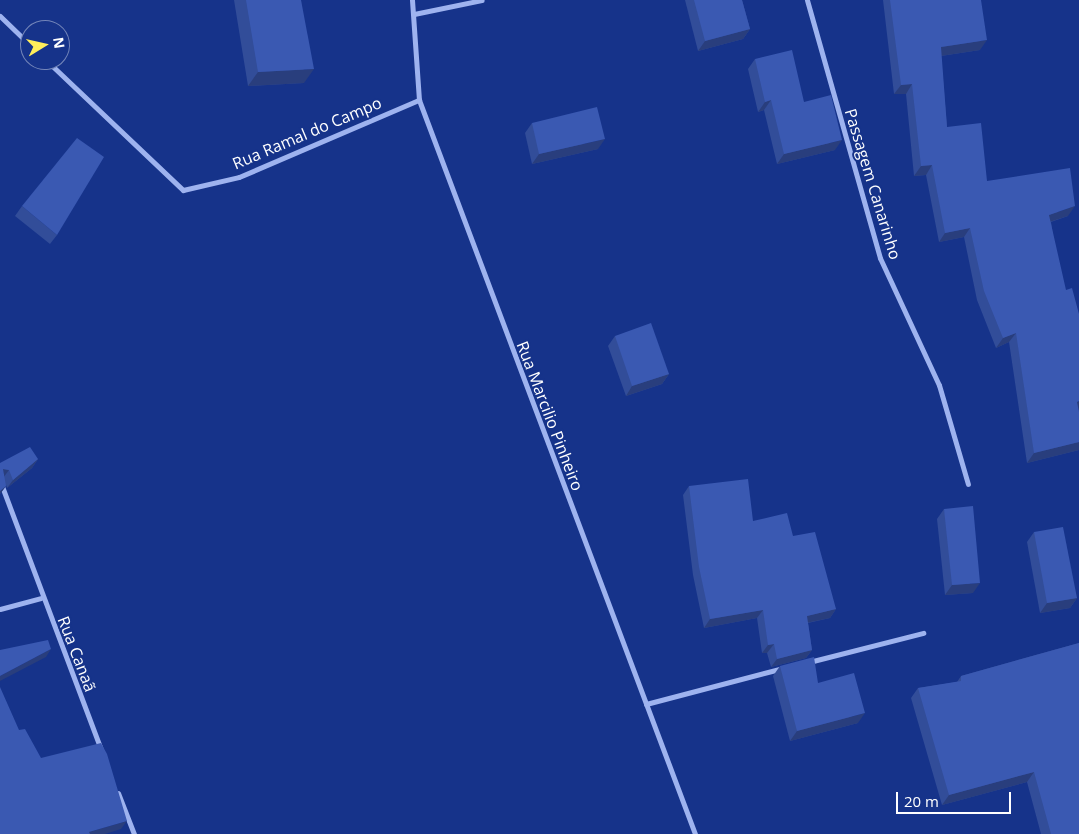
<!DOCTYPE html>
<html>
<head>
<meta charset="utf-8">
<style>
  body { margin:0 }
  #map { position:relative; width:1079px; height:834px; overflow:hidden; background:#16338a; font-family:"Open Sans",sans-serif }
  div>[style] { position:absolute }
  .minor>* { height:5px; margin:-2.5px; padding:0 2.5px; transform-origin:2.5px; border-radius:2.5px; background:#9eb3ef }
  .wall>* { inset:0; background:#324d99 }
  .shaded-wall>* { inset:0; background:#293e7d }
  .building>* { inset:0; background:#3a59b2 }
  span { translate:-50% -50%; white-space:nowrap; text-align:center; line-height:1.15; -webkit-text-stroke:4px #16338a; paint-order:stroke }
  .street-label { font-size:16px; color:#fff }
  .north { position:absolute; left:20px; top:20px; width:50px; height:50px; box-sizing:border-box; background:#16338a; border:1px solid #7385b9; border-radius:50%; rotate:81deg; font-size:14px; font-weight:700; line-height:20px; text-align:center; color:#fff }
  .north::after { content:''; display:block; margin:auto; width:18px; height:22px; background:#ffee5b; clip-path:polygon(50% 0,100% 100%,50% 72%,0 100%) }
  .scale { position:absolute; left:896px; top:792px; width:115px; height:22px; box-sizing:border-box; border:2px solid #fff; border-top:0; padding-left:6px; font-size:15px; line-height:18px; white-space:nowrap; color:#fff; -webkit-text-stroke:4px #16338a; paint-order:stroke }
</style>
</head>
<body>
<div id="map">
  <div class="minor">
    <i style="left:412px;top:0;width:100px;rotate:86deg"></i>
    <i style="left:419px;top:100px;width:784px;rotate:69.39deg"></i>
    <i style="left:807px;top:0;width:268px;rotate:74.2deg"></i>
    <i style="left:880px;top:258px;width:140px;rotate:65.1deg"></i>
    <i style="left:939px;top:385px;width:103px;rotate:73.7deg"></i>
    <i style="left:414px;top:14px;width:69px;rotate:-11.6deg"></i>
    <i style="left:0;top:16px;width:42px;rotate:44deg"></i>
    <i style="left:46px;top:60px;width:189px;rotate:43.5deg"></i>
    <i style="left:183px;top:190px;width:57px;rotate:-13.1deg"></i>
    <i style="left:239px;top:177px;width:196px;rotate:-23.2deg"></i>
    <i style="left:0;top:481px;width:287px;rotate:69.4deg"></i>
    <i style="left:0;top:609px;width:42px;rotate:-15deg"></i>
    <i style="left:809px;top:662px;width:118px;rotate:-14.3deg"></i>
    <i style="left:646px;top:704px;width:142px;rotate:-14.7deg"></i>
    <i style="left:118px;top:793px;width:44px;rotate:68.7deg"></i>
  </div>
  <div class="wall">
    <i style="clip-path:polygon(234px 0,301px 0,304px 83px,248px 86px)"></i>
    <i style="clip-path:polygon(685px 0,742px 0,750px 29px,743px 39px,698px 51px)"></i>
    <i style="clip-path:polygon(883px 0,981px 0,980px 50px,941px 56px,947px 127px,987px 181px,1068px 216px,1051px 222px,1079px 412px,1079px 450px,1027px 463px,1009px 342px,996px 348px,977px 300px,964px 237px,939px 242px,926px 175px,914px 176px,906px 94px,894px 94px)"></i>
    <i style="clip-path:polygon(755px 59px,804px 102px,835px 150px,777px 164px,764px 110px,758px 112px,748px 69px)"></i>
    <i style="clip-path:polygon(532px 123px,598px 149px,532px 164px,525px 133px)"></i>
    <i style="clip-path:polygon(22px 206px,57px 235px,50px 244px,15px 216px)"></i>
    <i style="clip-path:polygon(615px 336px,669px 374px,662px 384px,626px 396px,608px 346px)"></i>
    <i style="clip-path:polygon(38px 459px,32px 468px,7px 488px,6px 485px,6px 486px,0 494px,0 463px)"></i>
    <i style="clip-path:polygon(689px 486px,753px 521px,793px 536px,836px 609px,830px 618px,808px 623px,812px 650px,806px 658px,771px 667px,767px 653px,762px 653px,757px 618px,704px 628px,693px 575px,683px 495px)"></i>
    <i style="clip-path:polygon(944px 509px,973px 593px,945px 595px,937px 519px)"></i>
    <i style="clip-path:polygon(1034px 532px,1077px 598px,1070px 608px,1040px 613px,1027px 542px)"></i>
    <i style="clip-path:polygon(1079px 643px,1079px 834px,1041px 834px,1027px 782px,942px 805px,911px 698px,918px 688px,957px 682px,961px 676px)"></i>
    <i style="clip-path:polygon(780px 666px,818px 683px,858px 723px,790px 741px,773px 676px)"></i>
  </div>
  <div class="shaded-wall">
    <i style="clip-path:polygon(750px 29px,743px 39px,698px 51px,705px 41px)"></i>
    <i style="clip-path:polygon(987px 40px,980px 50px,934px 57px,941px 47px)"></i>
    <i style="clip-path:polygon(314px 69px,304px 83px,248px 86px,258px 72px)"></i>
    <i style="clip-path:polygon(912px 84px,906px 94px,894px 94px,901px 85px)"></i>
    <i style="clip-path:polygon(771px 100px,764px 110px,758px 112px,765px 102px)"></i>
    <i style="clip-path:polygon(605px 139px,598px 149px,532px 164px,539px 154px)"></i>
    <i style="clip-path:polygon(842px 140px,835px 150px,777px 164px,784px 154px)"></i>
    <i style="clip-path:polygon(932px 165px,926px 175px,914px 176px,921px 166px)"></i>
    <i style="clip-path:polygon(1075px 206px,1068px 216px,1043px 224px,1049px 215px)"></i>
    <i style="clip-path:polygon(970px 228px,964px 237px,939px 242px,945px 233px)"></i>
    <i style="clip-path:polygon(1016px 333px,1009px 342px,996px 348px,1003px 338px)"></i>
    <i style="clip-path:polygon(669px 374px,662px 384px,626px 396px,632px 386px)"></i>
    <i style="clip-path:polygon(1079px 401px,1079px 410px,1070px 411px,1077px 402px)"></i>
    <i style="clip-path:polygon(1079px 442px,1079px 450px,1027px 463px,1034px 453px)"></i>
    <i style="clip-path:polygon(38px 459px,32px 468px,7px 488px,13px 480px)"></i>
    <i style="clip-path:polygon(3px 469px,9px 470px,3px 478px)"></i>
    <i style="clip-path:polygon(6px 486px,0 494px,0 491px)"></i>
    <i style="clip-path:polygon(980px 583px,973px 593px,945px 595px,952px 585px)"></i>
    <i style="clip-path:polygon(1077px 598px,1070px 608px,1040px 613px,1047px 603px)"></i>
    <i style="clip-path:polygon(836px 609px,830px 618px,801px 624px,807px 616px)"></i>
    <i style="clip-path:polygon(763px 610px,757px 618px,704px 628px,710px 619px)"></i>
    <i style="clip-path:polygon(774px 644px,767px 653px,762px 653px,768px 645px)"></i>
    <i style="clip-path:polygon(51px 649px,46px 657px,0 681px,0 676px)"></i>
    <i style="clip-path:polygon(812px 650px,806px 658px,771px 667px,777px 659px)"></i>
    <i style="clip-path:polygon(865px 713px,858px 723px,790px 741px,797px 731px)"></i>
    <i style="clip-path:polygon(1034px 772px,1027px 782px,942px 805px,949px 795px)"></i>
    <i style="clip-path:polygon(127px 821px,121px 829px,105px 834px,88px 834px,89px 832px)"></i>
  </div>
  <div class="building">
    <i style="clip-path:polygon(246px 0,301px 0,314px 69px,258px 72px)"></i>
    <i style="clip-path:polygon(694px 0,742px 0,750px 29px,705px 41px)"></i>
    <i style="clip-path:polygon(890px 0,981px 0,987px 40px,941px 47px,947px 127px,981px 123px,987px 181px,1070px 168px,1075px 206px,1049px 215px,1066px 290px,1072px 288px,1079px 314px,1079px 401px,1077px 402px,1079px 412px,1079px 442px,1034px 453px,1016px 333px,1003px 338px,984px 291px,970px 228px,945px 233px,932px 165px,921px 166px,912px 84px,901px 85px)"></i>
    <i style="clip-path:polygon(792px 50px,804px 102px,831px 95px,842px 140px,784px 154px,771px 100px,765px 102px,755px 59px)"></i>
    <i style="clip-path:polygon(597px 107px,605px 139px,539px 154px,532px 123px)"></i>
    <i style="clip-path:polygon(77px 138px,104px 157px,57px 235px,22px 206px)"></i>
    <i style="clip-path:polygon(651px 323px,669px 374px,632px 386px,615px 336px)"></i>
    <i style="clip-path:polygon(30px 447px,38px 459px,13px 480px,9px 470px,3px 469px,6px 486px,0 491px,0 463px)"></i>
    <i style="clip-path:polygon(748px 479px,753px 521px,787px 513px,793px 536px,815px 532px,836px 609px,807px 616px,812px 650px,777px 659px,774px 644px,768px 645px,763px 610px,710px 619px,699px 567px,689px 486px)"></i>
    <i style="clip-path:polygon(973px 506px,980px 583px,952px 585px,944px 509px)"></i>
    <i style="clip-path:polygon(1063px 527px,1077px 598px,1047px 603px,1034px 532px)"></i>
    <i style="clip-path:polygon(48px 640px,51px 649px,0 676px,0 650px)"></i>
    <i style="clip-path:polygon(1079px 643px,1079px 834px,1051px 834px,1034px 772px,949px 795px,918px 688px,961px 681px,961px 676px)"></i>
    <i style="clip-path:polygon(814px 657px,818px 683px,854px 673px,865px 713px,797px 731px,780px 666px)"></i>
    <i style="clip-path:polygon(0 687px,19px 730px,25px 729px,41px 758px,101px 743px,107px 754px,127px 821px,89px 832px,90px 834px,0 834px)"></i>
  </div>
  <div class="street-label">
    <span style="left:307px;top:133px;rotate:-23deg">Rua Ramal do Campo</span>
    <span style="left:873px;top:184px;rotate:73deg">Passagem Canarinho</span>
    <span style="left:550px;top:416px;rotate:69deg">Rua Marcilio Pinheiro</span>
    <span style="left:77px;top:654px;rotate:69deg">Rua Canaã</span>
  </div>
  <div class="north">N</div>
  <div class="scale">20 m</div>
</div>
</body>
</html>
